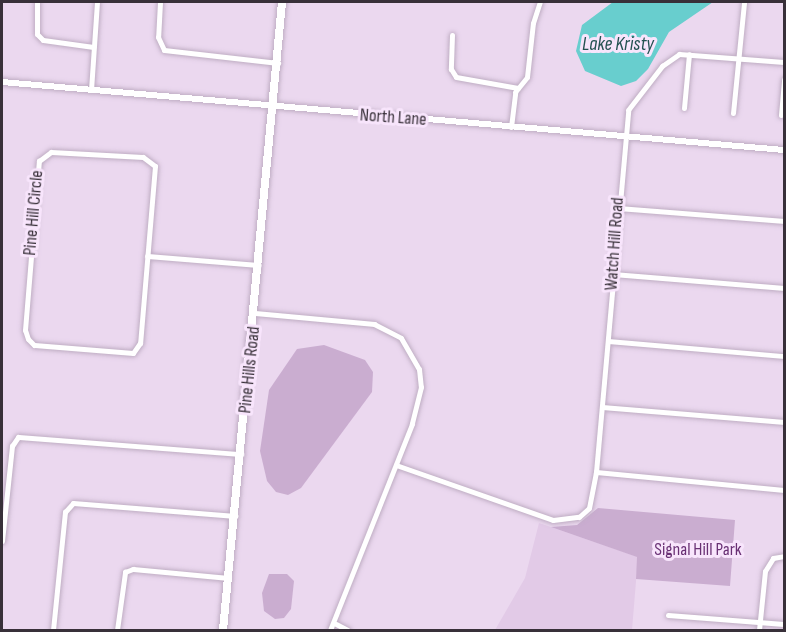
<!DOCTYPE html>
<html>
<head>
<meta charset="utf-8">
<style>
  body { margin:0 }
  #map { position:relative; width:786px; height:632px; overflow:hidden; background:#ebd8ef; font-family:"Sofia Sans Condensed",sans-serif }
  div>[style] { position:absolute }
  .built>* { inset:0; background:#e2cae7 }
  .green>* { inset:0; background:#caadd0 }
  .water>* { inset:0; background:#68cece }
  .roads { filter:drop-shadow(0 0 2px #bfadc3) drop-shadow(0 0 2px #bfadc3) }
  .minor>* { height:5px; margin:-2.5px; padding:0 2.5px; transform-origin:2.5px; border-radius:2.5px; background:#fff }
  .tertiary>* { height:6px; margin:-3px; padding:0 3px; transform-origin:3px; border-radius:3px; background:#fff }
  .secondary>* { height:8px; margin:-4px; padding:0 4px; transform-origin:4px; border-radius:4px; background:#fff }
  span { translate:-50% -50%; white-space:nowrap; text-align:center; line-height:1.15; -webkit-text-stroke:6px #f8e5fc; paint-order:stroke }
  .street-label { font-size:18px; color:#383039 }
  .park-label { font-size:18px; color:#693074 }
  .water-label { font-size:20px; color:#245252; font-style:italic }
  .frame { position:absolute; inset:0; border:3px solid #383039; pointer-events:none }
</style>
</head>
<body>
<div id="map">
  <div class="built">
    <i style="clip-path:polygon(539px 523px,638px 557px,632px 630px,495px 630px,525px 578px)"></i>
  </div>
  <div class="green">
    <i style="clip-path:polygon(324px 345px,365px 360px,373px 372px,372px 392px,301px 488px,288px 495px,276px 492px,267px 481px,260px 451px,269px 390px,297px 349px)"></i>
    <i style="clip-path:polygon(598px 508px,735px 520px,730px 586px,636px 579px,637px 557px,551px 527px,577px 525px)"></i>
    <i style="clip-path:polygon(269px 574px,287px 574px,294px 581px,291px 609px,284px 618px,275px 619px,264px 611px,262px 593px)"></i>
  </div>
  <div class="water">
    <i style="clip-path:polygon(613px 2px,713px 2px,669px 32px,648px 69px,636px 81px,621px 86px,585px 71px,576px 51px,582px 25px)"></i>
  </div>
  <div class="roads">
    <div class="minor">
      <i style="left:37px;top:2px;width:32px;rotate:90deg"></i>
      <i style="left:37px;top:34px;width:8px;rotate:45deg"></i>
      <i style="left:43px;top:40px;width:51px;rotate:7.8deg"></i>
      <i style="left:160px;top:2px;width:35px;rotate:93deg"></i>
      <i style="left:158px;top:37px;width:14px;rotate:65deg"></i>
      <i style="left:164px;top:50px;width:115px;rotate:6.5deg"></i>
      <i style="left:452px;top:35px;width:34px;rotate:92deg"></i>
      <i style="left:451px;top:69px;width:9px;rotate:58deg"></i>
      <i style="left:456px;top:77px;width:63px;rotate:10.1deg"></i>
      <i style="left:91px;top:90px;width:88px;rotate:-86.1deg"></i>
      <i style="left:684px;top:108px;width:54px;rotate:-84.7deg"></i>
      <i style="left:733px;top:113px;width:112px;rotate:-84.3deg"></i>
      <i style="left:781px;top:115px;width:36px;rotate:-85deg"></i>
      <i style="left:511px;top:127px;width:35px;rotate:-83deg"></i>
      <i style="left:515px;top:92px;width:19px;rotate:-51deg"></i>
      <i style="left:527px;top:77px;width:54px;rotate:-83.7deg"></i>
      <i style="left:533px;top:23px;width:22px;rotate:-72deg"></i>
      <i style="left:51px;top:152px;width:92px;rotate:3.1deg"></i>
      <i style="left:143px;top:157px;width:15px;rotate:37deg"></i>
      <i style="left:155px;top:166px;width:178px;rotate:94.8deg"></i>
      <i style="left:140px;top:343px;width:12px;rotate:125deg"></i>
      <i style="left:133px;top:353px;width:99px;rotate:-175.4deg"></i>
      <i style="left:34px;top:345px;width:8px;rotate:-135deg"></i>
      <i style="left:28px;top:339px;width:9px;rotate:-108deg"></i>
      <i style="left:25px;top:330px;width:170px;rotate:-85.3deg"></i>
      <i style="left:39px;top:161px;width:15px;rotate:-37deg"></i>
      <i style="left:618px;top:208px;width:167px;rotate:4.5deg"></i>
      <i style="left:147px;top:256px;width:112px;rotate:4.6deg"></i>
      <i style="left:613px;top:274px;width:172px;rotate:4.7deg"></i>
      <i style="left:255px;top:313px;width:120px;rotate:5.3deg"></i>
      <i style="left:374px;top:324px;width:30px;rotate:27deg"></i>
      <i style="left:401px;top:338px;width:36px;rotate:60deg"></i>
      <i style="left:419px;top:369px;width:18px;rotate:84deg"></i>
      <i style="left:421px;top:387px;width:38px;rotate:104deg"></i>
      <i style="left:412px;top:424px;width:222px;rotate:111.7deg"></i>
      <i style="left:608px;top:341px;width:177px;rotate:4.9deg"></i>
      <i style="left:602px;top:407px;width:183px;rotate:4.7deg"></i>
      <i style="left:396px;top:465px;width:166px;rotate:19.3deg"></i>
      <i style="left:553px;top:520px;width:26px;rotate:-7deg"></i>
      <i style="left:579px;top:517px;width:13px;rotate:-42deg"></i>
      <i style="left:589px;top:508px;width:37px;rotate:-79deg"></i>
      <i style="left:596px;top:472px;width:363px;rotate:-84.9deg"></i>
      <i style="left:628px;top:110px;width:56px;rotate:-52.3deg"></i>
      <i style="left:662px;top:66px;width:21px;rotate:-35deg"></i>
      <i style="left:679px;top:54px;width:105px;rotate:4.4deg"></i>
      <i style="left:596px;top:472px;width:189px;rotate:5.5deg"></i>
      <i style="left:2px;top:541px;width:96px;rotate:-84deg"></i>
      <i style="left:12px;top:446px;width:11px;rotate:-56deg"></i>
      <i style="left:18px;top:437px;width:224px;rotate:4.4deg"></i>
      <i style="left:668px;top:615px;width:116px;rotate:4.4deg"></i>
      <i style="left:336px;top:624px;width:13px;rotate:27deg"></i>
      <i style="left:53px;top:630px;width:119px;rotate:-84.2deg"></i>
      <i style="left:65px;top:512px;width:12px;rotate:-48deg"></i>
      <i style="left:73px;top:503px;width:163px;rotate:4.6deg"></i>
      <i style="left:117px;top:630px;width:59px;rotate:-82.1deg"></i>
      <i style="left:125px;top:572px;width:9px;rotate:-21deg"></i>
      <i style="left:133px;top:569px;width:96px;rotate:5.4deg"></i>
      <i style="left:759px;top:630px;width:59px;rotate:-84.2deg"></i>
      <i style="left:765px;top:571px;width:15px;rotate:-58deg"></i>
      <i style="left:773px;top:558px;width:11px;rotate:-10deg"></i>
    </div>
    <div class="tertiary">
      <i style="left:2px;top:82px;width:785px;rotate:4.97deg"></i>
    </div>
    <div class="secondary">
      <i style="left:223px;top:630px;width:631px;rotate:-84.63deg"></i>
    </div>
  </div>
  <div class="street-label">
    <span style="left:393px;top:118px;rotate:4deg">North Lane</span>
    <span style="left:34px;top:213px;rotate:-85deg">Pine Hill Circle</span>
    <span style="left:615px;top:244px;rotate:-86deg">Watch Hill Road</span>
    <span style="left:250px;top:370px;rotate:-84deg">Pine Hills Road</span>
  </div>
  <div class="park-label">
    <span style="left:698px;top:550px">Signal Hill Park</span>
  </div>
  <div class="water-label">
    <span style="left:618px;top:44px">Lake Kristy</span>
  </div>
  <div class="frame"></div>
</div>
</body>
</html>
